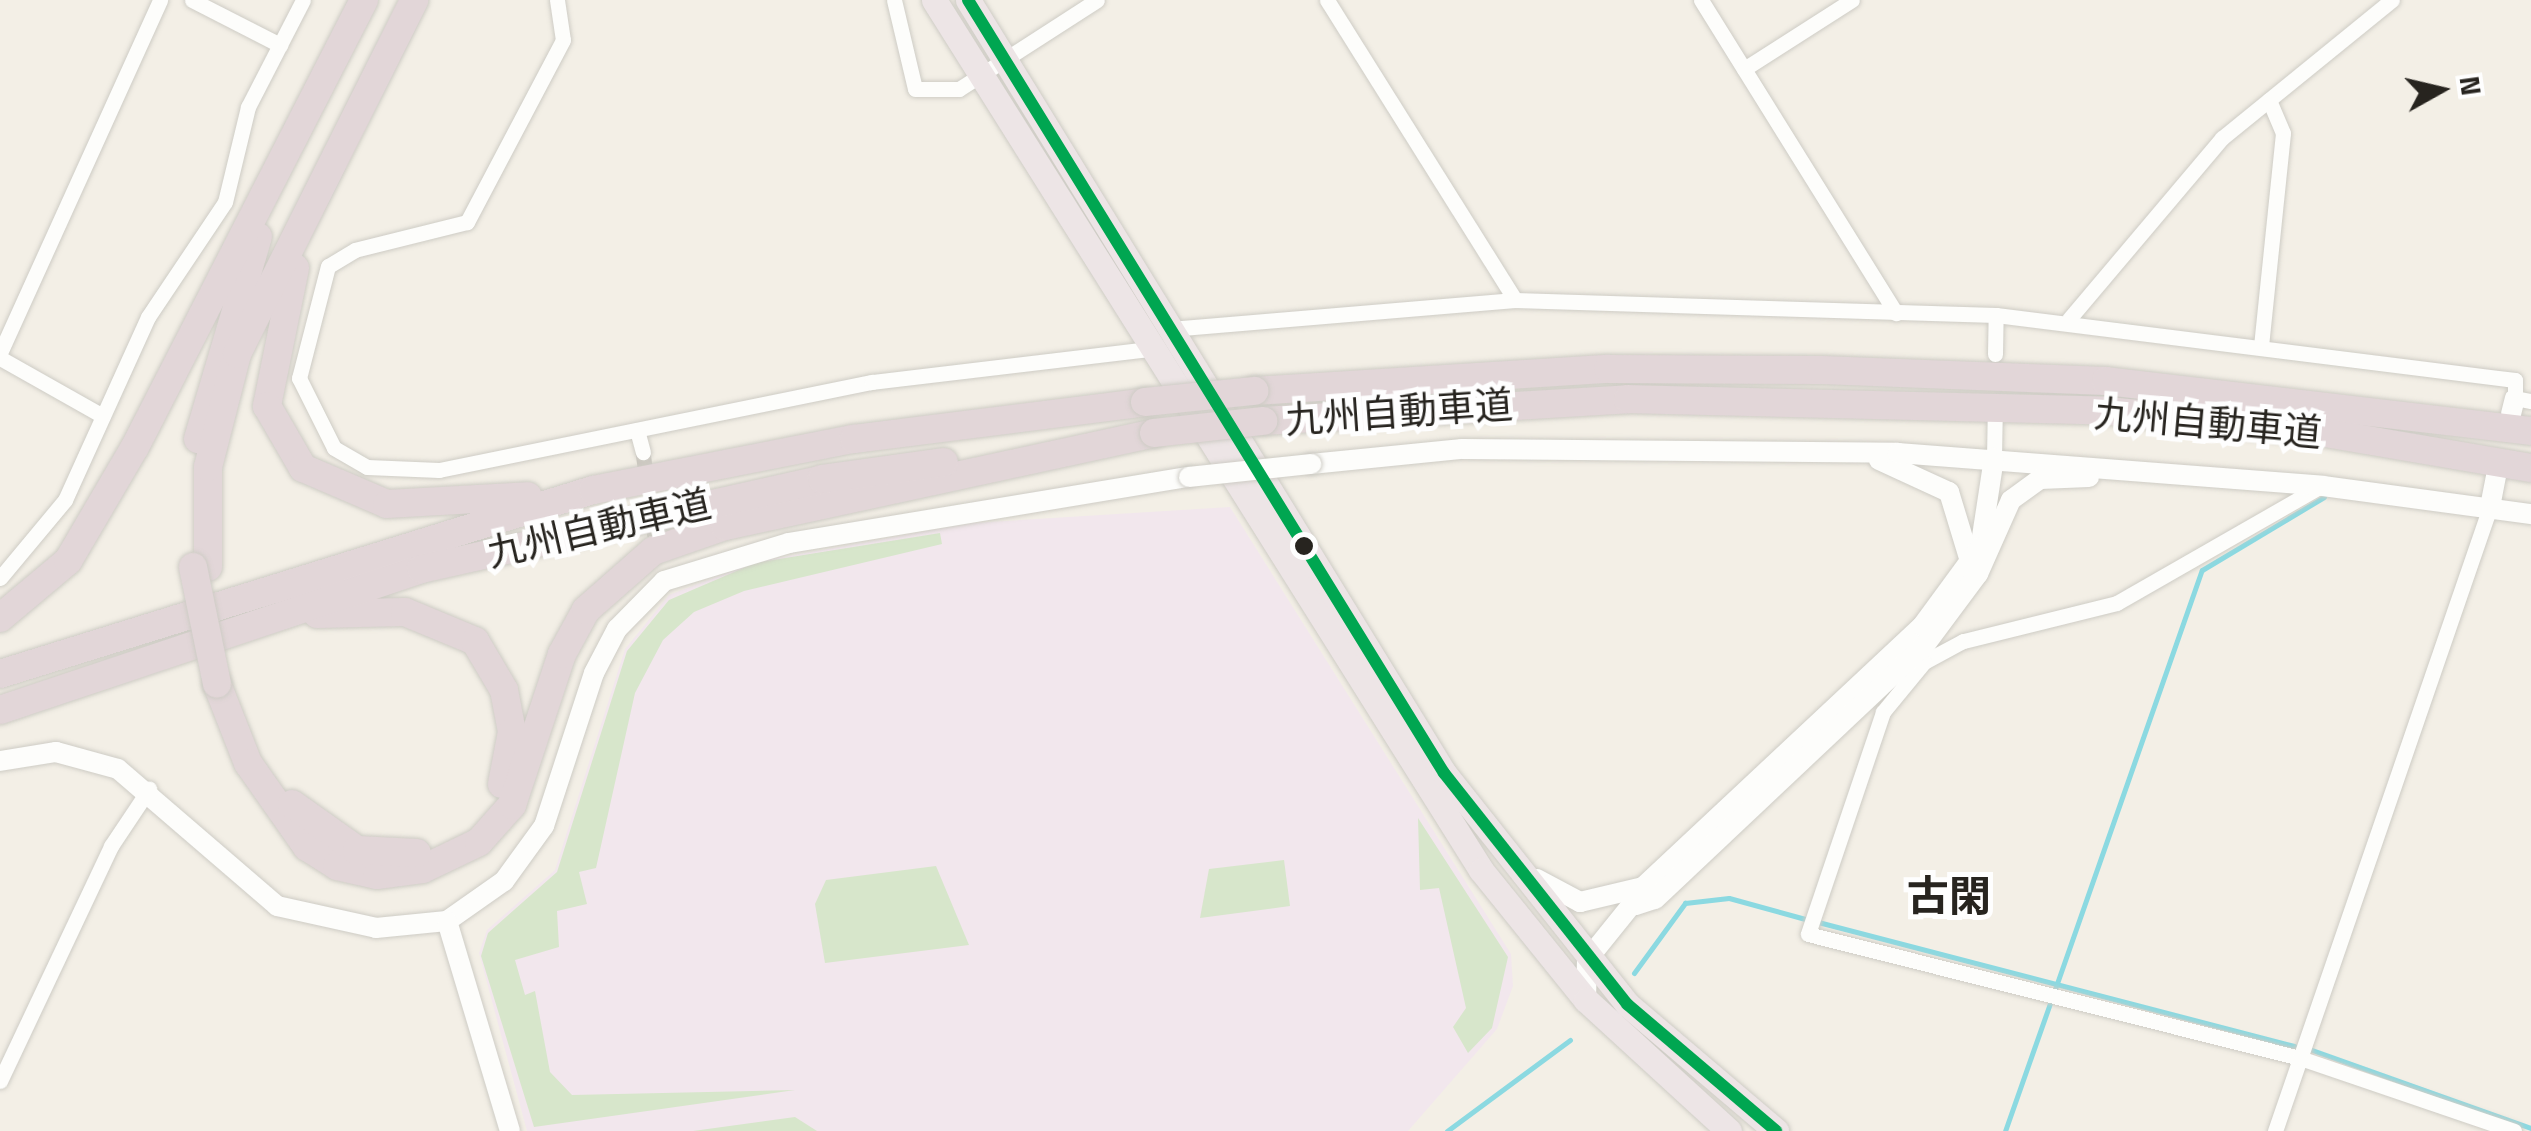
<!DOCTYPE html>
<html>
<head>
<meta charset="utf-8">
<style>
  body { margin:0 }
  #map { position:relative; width:2531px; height:1131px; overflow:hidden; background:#f3efe6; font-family:"Titillium Web","Noto Sans JP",sans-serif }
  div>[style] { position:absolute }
  .commercial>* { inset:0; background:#f2e7ed }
  .green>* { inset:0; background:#d7e6cb }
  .stream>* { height:5px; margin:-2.5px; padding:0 2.5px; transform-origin:2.5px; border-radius:2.5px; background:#8bd9e1 }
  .minor-tunnel>* { height:15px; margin-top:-7.5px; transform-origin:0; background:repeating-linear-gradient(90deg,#cac6be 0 15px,transparent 0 23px) }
  .roads { filter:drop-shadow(0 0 2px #ceccc5) drop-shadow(0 0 2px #ceccc5) }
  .minor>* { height:15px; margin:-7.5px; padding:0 7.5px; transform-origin:7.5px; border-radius:7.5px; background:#fdfdfb }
  .tertiary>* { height:20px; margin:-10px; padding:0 10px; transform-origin:10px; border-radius:10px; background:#fdfdfb }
  .primary>* { height:25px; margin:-12.5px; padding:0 12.5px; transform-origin:12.5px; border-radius:12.5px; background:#ede5e6 }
  .motorway>* { height:28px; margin:-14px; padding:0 14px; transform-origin:14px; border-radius:14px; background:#e2d6d8 }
  .bridges { filter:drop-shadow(0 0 2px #ceccc5) drop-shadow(0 0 2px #ceccc5) }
  .tertiary-bridge>* { height:20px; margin:-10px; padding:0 10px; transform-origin:10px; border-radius:10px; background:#fdfdfb }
  .motorway-bridge>* { height:28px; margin:-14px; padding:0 14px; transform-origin:14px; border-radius:14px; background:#e2d6d8 }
  .bus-1>* { height:12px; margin:-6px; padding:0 6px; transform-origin:6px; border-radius:6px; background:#00a651 }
  .dots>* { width:28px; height:28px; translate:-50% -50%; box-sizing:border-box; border:5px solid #fefefe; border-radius:50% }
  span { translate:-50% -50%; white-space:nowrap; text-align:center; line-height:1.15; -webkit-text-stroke:10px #fefefe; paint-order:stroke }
  .street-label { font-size:38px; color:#27241f }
  .quarter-label { font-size:42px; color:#27241f; font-weight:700 }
  .north { position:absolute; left:2391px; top:40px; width:100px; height:100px; -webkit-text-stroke:8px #fefefe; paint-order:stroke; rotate:82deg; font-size:28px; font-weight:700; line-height:40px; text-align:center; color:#27241f }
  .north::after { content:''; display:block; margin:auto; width:35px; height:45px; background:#27241f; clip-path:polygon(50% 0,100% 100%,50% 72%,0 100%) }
</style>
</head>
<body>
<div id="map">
  <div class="commercial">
    <i style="clip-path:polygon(1230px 507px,1511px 954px,1513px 986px,1497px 1029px,1408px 1131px,527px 1131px,479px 953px,487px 930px,555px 870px,625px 649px,669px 595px,755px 562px,972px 523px)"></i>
  </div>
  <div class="green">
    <i style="clip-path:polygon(940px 533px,942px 544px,744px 591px,694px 612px,663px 640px,635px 693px,596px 868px,579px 872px,587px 904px,557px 911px,559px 947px,515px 960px,525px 995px,535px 991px,550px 1072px,572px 1095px,795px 1090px,534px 1127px,481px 956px,488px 933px,557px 872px,627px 651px,669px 600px,755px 563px)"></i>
    <i style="clip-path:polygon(1418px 818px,1508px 957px,1492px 1028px,1468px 1053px,1453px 1027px,1466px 1008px,1439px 888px,1420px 890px)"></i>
    <i style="clip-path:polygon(1284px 860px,1290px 906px,1200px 918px,1209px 869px)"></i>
    <i style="clip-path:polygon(936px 866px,969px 945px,825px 963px,815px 904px,826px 880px)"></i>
    <i style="clip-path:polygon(795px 1117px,817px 1131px,693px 1131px)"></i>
  </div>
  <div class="stream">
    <i style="left:1818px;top:922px;width:492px;rotate:14.6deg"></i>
    <i style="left:1634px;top:973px;width:87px;rotate:-53.9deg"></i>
    <i style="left:1685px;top:903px;width:44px;rotate:-6.5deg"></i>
    <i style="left:1729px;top:898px;width:79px;rotate:15.4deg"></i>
    <i style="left:2055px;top:989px;width:444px;rotate:-70.7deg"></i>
    <i style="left:2202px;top:570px;width:142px;rotate:-30.9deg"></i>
    <i style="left:2312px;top:1050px;width:232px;rotate:19.6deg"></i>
    <i style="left:1447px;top:1131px;width:153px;rotate:-36.5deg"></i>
    <i style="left:2005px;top:1131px;width:136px;rotate:-70.6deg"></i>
  </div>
  <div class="minor-tunnel">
    <i style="left:643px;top:452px;width:101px;rotate:82deg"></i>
  </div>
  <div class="roads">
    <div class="minor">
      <i style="left:192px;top:0;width:99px;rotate:27.1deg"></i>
      <i style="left:557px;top:0;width:40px;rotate:81.5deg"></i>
      <i style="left:563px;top:40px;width:206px;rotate:117.8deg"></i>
      <i style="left:467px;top:222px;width:115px;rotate:166deg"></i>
      <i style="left:355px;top:250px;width:31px;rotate:149deg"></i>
      <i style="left:328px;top:266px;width:116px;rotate:104.5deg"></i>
      <i style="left:299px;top:378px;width:78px;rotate:63.4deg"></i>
      <i style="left:334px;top:448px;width:38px;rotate:30deg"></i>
      <i style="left:367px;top:467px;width:72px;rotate:2.4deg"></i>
      <i style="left:439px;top:470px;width:442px;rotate:-11.5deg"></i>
      <i style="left:872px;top:382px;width:286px;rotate:-6.8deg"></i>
      <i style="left:894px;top:0;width:91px;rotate:76.7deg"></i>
      <i style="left:915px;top:89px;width:44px"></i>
      <i style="left:959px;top:89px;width:164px;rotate:-32.8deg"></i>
      <i style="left:1327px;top:0;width:354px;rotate:57.9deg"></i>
      <i style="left:1701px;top:0;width:369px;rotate:58.1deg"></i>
      <i style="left:1744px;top:69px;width:128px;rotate:-32.6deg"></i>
      <i style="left:2069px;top:319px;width:237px;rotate:-49.8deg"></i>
      <i style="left:2222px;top:138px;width:219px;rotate:-39.1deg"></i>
      <i style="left:1170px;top:329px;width:346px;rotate:-4.8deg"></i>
      <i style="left:1515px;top:300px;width:481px;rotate:1.8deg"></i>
      <i style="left:1996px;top:315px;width:523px;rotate:7.14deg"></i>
      <i style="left:2515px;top:380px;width:18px;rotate:90deg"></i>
      <i style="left:2515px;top:398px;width:16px;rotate:11deg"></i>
      <i style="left:2261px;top:346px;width:214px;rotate:-84.1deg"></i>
      <i style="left:2283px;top:133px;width:36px;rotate:-113deg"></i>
      <i style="left:0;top:353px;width:388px;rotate:-65.6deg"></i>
      <i style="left:1995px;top:354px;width:39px;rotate:-89deg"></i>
      <i style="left:0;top:358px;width:118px;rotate:29.4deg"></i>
      <i style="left:637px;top:430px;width:23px;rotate:75deg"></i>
      <i style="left:1994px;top:458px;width:39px;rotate:-89deg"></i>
      <i style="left:2321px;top:486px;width:235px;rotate:150.2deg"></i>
      <i style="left:2117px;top:603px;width:159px;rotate:166.1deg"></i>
      <i style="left:1963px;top:641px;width:44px;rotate:151.7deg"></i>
      <i style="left:1924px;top:662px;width:65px;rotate:129.4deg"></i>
      <i style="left:1883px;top:712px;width:234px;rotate:108.7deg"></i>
      <i style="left:1808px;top:934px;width:507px;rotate:14.15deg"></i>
      <i style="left:2300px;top:1058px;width:226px;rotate:18.8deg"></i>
      <i style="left:0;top:578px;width:102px;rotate:-50.2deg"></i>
      <i style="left:65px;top:500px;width:201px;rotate:-65.6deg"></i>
      <i style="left:148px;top:317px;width:138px;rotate:-56.2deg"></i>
      <i style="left:225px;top:202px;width:98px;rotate:-76.4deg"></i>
      <i style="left:248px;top:107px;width:120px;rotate:-62.8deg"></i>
      <i style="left:0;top:1081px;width:260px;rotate:-64.7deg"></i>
      <i style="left:111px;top:846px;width:69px;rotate:-56.3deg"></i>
      <i style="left:2275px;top:1131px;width:660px;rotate:-70.99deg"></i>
    </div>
    <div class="tertiary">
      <i style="left:2511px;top:414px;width:16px;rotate:-76deg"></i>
      <i style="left:1879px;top:460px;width:77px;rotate:24.6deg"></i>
      <i style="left:1949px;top:492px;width:69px;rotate:73.1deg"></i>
      <i style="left:1311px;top:464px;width:152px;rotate:-5.7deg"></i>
      <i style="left:1462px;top:449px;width:436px;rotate:0.5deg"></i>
      <i style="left:1898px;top:453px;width:426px;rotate:4.4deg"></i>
      <i style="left:2323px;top:486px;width:210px;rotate:7.7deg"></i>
      <i style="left:2490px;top:507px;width:32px;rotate:-79deg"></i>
      <i style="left:1981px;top:543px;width:86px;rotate:-81.3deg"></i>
      <i style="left:0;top:761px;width:57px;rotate:-9.1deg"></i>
      <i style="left:56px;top:752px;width:64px;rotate:15.3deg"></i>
      <i style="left:118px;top:769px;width:210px;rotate:40.7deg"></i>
      <i style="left:277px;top:906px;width:101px;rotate:12.5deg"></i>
      <i style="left:376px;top:928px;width:71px;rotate:-5.6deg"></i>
      <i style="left:447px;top:921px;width:70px;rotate:-35.1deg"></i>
      <i style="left:504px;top:881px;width:68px;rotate:-54deg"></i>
      <i style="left:544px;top:826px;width:161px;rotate:-71.9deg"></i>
      <i style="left:594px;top:673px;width:50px;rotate:-62.4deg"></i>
      <i style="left:617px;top:629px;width:67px;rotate:-45.6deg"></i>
      <i style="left:664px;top:581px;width:131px;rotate:-16.9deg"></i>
      <i style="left:789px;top:543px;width:405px;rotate:-9.4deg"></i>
      <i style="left:1537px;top:879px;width:49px;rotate:28.1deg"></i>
      <i style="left:1580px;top:902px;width:65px;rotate:-13.4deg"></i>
      <i style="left:1643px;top:887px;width:382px;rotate:-43.1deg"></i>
      <i style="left:1922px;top:626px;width:98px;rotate:-53.7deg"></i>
      <i style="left:1636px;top:905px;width:20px;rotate:-18deg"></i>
      <i style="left:1655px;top:899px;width:371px;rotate:-43.3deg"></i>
      <i style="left:1925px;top:645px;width:89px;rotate:-53.3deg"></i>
      <i style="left:1978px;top:574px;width:81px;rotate:-66deg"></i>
      <i style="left:2011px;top:500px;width:36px;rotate:-36deg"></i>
      <i style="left:2040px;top:479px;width:49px;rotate:-2.3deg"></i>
      <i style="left:447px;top:921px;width:219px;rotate:73.3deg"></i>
      <i style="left:1586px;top:1000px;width:40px;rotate:-88.6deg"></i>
      <i style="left:1587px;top:960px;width:86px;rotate:-51.1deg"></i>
    </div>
    <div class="primary">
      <i style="left:934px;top:0;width:1028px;rotate:57.84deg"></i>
      <i style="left:1481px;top:870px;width:167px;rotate:51.1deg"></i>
      <i style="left:1586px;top:1000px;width:194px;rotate:42.5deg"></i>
      <i style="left:968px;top:0;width:908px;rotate:58.38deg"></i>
      <i style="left:1444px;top:773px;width:295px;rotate:51.6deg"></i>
      <i style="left:1627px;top:1004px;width:196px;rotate:40.4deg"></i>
    </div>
    <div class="motorway">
      <i style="left:295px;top:268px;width:141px;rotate:101.5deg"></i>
      <i style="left:267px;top:406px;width:72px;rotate:59.9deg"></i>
      <i style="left:303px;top:468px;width:91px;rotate:23.2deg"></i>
      <i style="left:387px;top:504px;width:141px;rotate:-3.2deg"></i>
      <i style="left:1254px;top:391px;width:355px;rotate:-3.6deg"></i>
      <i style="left:1608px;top:369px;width:214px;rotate:0.3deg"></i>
      <i style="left:1822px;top:370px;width:284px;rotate:2.2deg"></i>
      <i style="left:2106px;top:381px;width:428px;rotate:6.7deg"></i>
      <i style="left:1263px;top:421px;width:366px;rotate:-3.4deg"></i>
      <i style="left:1628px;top:399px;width:481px;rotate:1.4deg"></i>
      <i style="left:2109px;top:411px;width:212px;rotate:5.7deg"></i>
      <i style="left:2320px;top:432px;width:214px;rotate:9.7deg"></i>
      <i style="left:198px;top:439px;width:211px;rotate:-73.5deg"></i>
      <i style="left:208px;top:567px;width:100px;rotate:-90deg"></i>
      <i style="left:208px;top:467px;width:117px;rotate:-75.6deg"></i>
      <i style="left:237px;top:354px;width:396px;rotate:-63.4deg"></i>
      <i style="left:317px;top:614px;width:88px;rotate:-1.3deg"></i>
      <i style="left:405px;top:612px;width:76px;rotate:22.5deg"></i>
      <i style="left:475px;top:641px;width:57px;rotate:59.4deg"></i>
      <i style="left:504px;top:690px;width:43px;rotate:79.2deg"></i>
      <i style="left:512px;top:732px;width:53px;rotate:100.9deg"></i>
      <i style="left:0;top:618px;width:89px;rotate:-40deg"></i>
      <i style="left:68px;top:561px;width:132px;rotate:-59.6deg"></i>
      <i style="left:135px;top:447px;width:502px;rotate:-62.87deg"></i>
      <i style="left:0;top:674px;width:621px;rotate:-17.24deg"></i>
      <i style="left:593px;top:490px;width:266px;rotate:-11.1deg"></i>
      <i style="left:854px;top:439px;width:293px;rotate:-7.2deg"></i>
      <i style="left:217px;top:684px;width:85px;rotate:68.6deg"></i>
      <i style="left:248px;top:763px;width:103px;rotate:54.9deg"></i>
      <i style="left:307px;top:847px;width:36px;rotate:32deg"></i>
      <i style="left:337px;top:866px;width:41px;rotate:12.7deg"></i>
      <i style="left:377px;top:875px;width:46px;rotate:-7.4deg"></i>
      <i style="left:423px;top:869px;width:62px;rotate:-25.7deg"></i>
      <i style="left:479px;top:842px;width:50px;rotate:-48.3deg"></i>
      <i style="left:512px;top:805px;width:159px;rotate:-71.7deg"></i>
      <i style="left:562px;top:654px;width:50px;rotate:-61.4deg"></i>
      <i style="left:586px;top:610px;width:89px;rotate:-41.4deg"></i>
      <i style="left:653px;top:551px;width:76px;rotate:-19.1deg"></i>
      <i style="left:725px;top:526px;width:439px;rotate:-12.2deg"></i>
      <i style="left:0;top:710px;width:444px;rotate:-18.5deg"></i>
      <i style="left:421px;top:569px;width:411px;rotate:-12.6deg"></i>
      <i style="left:822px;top:479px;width:123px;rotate:-7.9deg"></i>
      <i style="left:292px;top:804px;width:80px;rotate:35.3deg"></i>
      <i style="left:357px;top:850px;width:60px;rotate:2.9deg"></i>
    </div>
  </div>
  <div class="bridges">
    <div class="tertiary-bridge">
      <i style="left:1189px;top:477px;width:123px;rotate:-6.1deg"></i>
    </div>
    <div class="motorway-bridge">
      <i style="left:1145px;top:402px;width:110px;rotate:-5.8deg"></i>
      <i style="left:1154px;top:433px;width:110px;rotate:-6.3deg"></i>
      <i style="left:193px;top:567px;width:119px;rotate:78.4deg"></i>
    </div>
  </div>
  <div class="bus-1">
    <i style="left:968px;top:0;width:908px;rotate:58.38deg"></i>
    <i style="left:1444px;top:773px;width:295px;rotate:51.6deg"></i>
    <i style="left:1627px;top:1004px;width:196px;rotate:40.4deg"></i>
  </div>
  <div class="dots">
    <i style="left:1304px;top:546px;background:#27241f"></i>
  </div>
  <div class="street-label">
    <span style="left:1399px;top:412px;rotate:-4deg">九州自動車道</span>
    <span style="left:2208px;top:423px;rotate:5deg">九州自動車道</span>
    <span style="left:599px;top:528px;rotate:-13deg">九州自動車道</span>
  </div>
  <div class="quarter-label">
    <span style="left:1949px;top:895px">古閑</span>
  </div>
  <div class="north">N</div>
</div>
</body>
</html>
